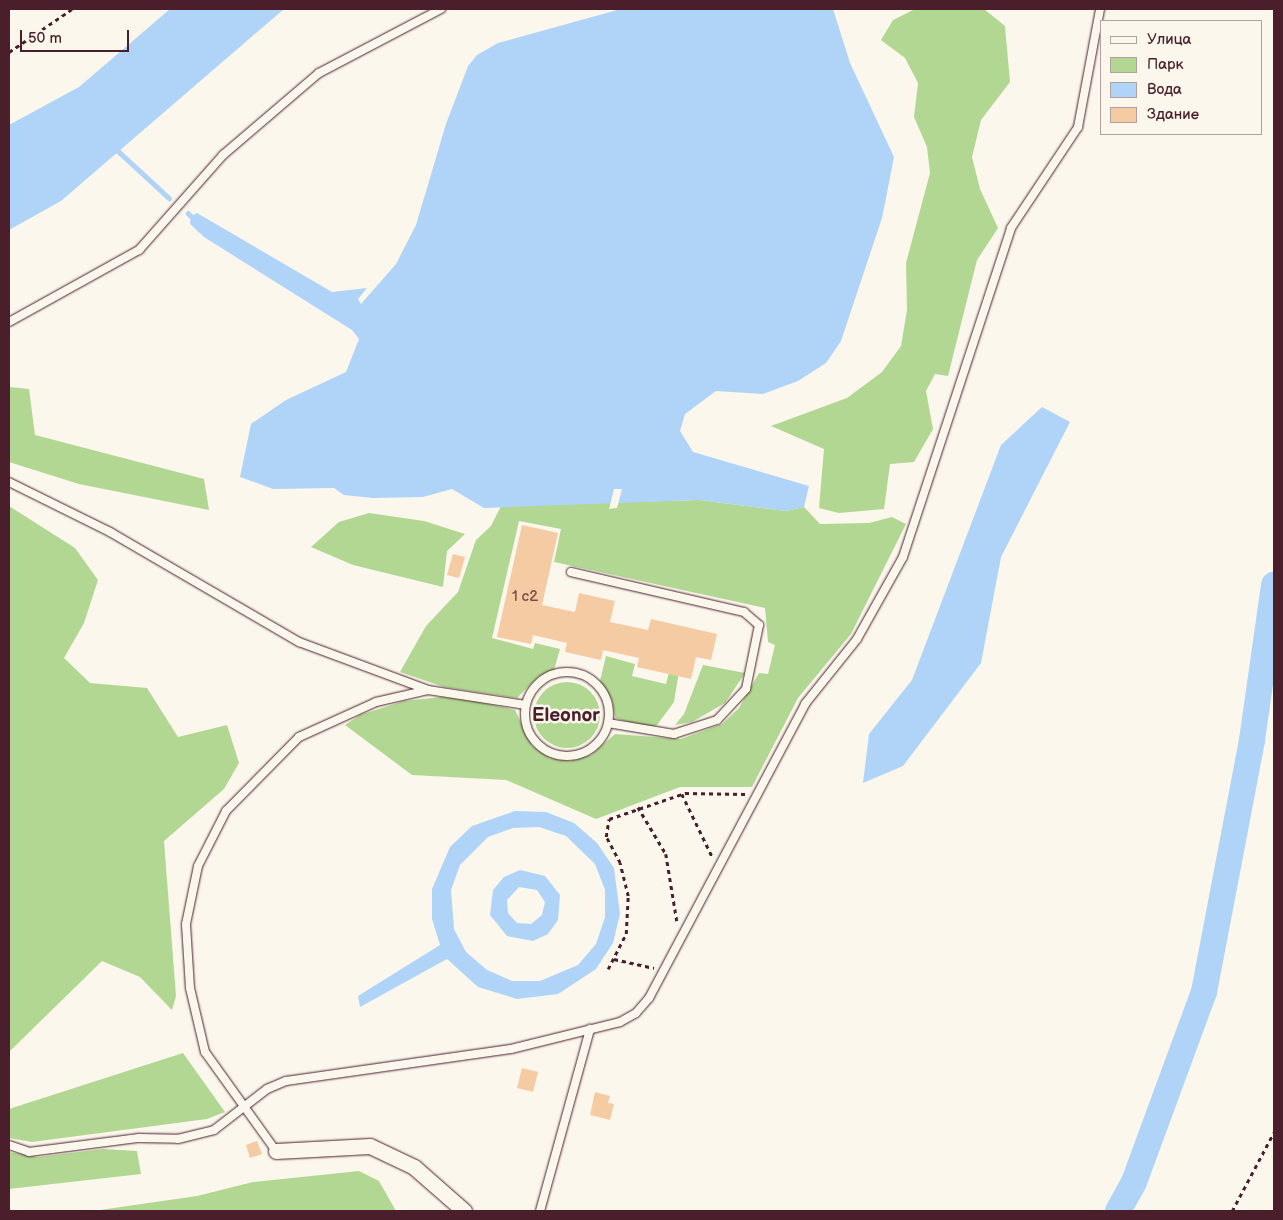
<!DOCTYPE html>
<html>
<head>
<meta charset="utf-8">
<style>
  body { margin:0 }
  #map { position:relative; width:1283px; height:1220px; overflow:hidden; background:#fbf7ec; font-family:"Balsamiq Sans",sans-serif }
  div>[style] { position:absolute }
  .green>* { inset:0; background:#b2d792 }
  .round { border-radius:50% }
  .water>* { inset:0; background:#afd4f8 }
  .pier>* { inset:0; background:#fbf7ec }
  .stream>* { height:4.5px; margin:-2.25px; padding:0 2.25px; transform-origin:2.25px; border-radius:2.25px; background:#afd4f8 }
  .river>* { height:26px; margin:-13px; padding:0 13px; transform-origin:13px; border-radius:13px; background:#afd4f8 }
  .building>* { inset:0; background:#f5cba4 }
  .path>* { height:2.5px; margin-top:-1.25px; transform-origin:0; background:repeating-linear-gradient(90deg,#4a1f2b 0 4px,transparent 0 8px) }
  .roads { filter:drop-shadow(0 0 1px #4a1f2b) drop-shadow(0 0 1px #4a1f2b) }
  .lane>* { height:8px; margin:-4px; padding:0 4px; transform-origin:4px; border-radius:4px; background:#fbf7ec }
  .lane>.ring { margin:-4px; padding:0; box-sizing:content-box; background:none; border:8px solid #fbf7ec; border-radius:50% }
  .street>* { height:15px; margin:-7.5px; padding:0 7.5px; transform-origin:7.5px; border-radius:7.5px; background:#fbf7ec }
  span { translate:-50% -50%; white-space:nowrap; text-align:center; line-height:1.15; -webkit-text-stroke:5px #fbf7ec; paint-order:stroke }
  .number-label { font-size:15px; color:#754a49 }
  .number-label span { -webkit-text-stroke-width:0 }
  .neighbourhood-label { font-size:19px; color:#4a1f2b; font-weight:700 }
  .frame { position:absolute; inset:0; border:10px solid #4a1f2b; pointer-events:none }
  .legend { position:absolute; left:1100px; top:20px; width:162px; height:115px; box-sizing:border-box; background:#fbf7ec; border:1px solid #b4a19f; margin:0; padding:6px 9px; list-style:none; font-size:15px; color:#4a1f2b }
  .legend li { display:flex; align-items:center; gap:10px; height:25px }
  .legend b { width:25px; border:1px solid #b4a19f }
  .scale { position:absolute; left:20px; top:30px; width:109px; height:22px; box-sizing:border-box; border:2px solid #4a1f2b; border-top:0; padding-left:6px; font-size:15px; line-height:18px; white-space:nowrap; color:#4a1f2b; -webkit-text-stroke:4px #fbf7ec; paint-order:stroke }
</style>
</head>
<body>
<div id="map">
  <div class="green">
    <i style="clip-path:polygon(915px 9px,984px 9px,1005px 26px,1010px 82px,981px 120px,972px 157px,980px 189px,998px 228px,977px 260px,948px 376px,935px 374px,926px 391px,933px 429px,914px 462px,890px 464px,884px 509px,839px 513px,819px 508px,824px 449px,771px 426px,847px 398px,882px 372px,901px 346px,907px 310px,906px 263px,930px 173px,927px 147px,914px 117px,918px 83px,905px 58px,881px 40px,893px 20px)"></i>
    <i style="clip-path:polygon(9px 387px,29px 389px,35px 435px,204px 479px,209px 510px,79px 484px,9px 462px)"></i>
    <i style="clip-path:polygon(699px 500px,786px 511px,804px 507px,820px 524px,869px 523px,892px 517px,906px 524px,851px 634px,798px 698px,752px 787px,680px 787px,596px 819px,506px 780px,412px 775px,345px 725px,360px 715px,404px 701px,442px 697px,471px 700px,515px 710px,532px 746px,550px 758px,570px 761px,591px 755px,615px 734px,681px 739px,722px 724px,739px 708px,759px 673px,768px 674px,775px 645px,768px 642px,765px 608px,554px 562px,561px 529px,519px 521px,492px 638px,533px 649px,535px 643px,560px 649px,554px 670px,538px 677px,517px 698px,444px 687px,400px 672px,426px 626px,458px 592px,476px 540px,491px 526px,501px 506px)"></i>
    <i style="clip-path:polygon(9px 506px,75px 548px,98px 580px,84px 623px,64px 658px,90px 683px,147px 688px,178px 737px,227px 725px,239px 763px,224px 789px,164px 841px,176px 996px,172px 1010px,140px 977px,102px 961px,9px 1052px)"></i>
    <i style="clip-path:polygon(369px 513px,424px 521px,465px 534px,447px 551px,443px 587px,353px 565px,311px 547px,339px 522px)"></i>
    <i style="clip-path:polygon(606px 656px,635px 664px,632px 676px,666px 684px,673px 657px,681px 659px,674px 702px,657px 725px,648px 728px,615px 718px,612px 700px,600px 681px)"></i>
    <i style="clip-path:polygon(703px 665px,745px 673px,725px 703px,692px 722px,675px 725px,684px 714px)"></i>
    <i class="round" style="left:534px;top:682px;width:66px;height:66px"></i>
    <i style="clip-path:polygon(183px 1053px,225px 1112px,207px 1119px,32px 1142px,9px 1138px,9px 1109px)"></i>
    <i style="clip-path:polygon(103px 1149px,137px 1151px,141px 1174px,9px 1189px,9px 1152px,38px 1157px)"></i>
    <i style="clip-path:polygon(359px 1171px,379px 1181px,396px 1211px,93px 1211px,197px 1196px,253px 1182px)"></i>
  </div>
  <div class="water">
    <i style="clip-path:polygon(170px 9px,284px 9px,61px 201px,9px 230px,9px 125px,79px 87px)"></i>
    <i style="clip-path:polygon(621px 9px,833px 9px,850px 63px,894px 157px,882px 218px,841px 341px,826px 363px,798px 381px,763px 394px,716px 391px,685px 414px,680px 431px,693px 452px,809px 486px,804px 507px,786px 511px,699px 500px,484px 508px,452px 489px,423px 497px,373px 498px,344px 495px,334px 488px,273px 489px,240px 477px,251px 424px,286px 400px,346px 372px,359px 339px,352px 330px,204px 237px,190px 224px,191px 216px,197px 213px,332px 292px,367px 288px,358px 299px,361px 304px,396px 264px,416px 225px,446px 124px,468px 66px,477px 55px,498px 43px)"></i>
    <i style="clip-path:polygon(1042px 407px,1070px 422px,1001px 557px,981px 663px,903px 766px,863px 783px,869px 734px,912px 680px,1001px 445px)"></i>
    <i style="clip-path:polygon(evenodd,515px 811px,546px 812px,574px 823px,597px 843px,614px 868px,620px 914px,613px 943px,596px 969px,558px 994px,517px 999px,478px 987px,447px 959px,360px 1007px,358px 996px,440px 945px,432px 919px,432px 889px,450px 847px,472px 826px,515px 811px,539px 827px,566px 836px,595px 864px,605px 890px,605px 917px,596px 944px,578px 965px,540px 981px,512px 981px,487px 970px,466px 952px,454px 929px,451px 890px,460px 865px,488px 837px,513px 828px,539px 827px)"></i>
    <i style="clip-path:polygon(evenodd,520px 870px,545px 876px,560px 895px,558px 920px,548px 934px,533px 941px,507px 936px,490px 915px,493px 890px,504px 877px,520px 870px,519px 887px,537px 890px,545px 902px,542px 915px,531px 924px,517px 923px,508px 913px,507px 900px,519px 887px)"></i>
  </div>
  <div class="pier">
    <i style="clip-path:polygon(614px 489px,622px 489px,617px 508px,609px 509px)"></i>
  </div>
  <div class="stream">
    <i style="left:117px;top:150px;width:71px;rotate:42.7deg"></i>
    <i style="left:188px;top:213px;width:4px;rotate:45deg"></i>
  </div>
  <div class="river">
    <i style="left:1118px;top:1211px;width:33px;rotate:-61deg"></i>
    <i style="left:1134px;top:1182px;width:202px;rotate:-69.8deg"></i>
    <i style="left:1204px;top:992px;width:257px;rotate:-79.2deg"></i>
    <i style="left:1252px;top:740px;width:157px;rotate:-81.9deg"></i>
  </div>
  <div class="building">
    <i style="clip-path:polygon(522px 525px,558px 533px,542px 605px,575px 612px,579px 593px,615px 601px,610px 622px,648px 630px,651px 619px,717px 634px,711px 660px,696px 657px,691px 679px,637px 667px,639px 658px,603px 650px,601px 660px,565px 652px,567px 643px,533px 635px,531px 644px,497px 637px)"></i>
    <i style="clip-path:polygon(453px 554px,465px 557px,459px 578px,447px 575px)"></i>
    <i style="clip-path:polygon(522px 1068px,538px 1072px,533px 1092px,517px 1088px)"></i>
    <i style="clip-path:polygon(595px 1092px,610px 1096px,608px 1103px,614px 1104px,610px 1120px,590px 1115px)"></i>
    <i style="clip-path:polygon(257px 1141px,262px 1154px,250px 1158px,246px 1145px)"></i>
  </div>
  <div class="path">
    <i style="left:9px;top:52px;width:76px;rotate:-34.3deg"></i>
    <i style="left:682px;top:794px;width:69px;rotate:64.2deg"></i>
    <i style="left:638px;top:807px;width:55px;rotate:59.2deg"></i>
    <i style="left:666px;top:854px;width:68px;rotate:80.7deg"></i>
    <i style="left:614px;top:959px;width:41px;rotate:12.7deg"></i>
    <i style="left:608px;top:969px;width:39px;rotate:-63deg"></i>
    <i style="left:626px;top:934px;width:38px;rotate:-87deg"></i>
    <i style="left:628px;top:896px;width:34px;rotate:-104deg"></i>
    <i style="left:620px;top:863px;width:30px;rotate:-118deg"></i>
    <i style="left:606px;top:837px;width:18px;rotate:-81deg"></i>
    <i style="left:609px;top:819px;width:80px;rotate:-18.9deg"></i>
    <i style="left:685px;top:793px;width:60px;rotate:1deg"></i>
    <i style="left:1232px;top:1211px;width:89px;rotate:-62deg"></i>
  </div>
  <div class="roads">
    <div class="lane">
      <i style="left:9px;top:322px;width:149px;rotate:-29deg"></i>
      <i style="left:139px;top:250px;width:127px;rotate:-48.5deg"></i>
      <i style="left:223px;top:155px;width:126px;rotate:-40.5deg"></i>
      <i style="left:319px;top:73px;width:138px;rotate:-27.7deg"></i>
      <i style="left:9px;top:482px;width:113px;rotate:26.3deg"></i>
      <i style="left:110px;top:532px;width:219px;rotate:30.2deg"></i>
      <i style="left:299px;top:642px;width:138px;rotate:20.4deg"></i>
      <i style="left:428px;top:690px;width:99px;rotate:8.7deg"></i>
      <i style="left:571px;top:572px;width:178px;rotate:13deg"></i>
      <i style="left:744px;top:612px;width:20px;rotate:41deg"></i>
      <i style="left:759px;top:625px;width:65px;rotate:101.5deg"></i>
      <i style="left:746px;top:689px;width:42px;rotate:133.1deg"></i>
      <i style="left:717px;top:720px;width:45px;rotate:162deg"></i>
      <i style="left:674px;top:734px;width:67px;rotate:-170.5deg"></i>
      <i class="ring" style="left:525px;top:672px;width:76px;height:76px"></i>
      <i style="left:9px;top:1145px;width:21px;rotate:19deg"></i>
      <i style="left:29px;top:1152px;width:111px;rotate:-7.3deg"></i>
      <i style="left:139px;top:1138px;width:39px;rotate:1deg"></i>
      <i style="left:178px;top:1139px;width:37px;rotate:-14deg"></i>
      <i style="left:214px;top:1130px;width:67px;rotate:-37.7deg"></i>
      <i style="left:267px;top:1089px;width:21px;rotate:-23deg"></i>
      <i style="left:286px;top:1081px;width:227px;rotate:-8.1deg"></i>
      <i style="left:511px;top:1049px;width:112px;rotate:-13.9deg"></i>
      <i style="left:620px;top:1022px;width:18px;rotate:-29deg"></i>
      <i style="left:636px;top:1013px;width:20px;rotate:-49deg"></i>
      <i style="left:649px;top:998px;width:333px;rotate:-62deg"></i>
      <i style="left:805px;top:704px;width:83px;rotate:-51.3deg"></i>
      <i style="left:857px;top:639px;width:94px;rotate:-60.7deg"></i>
      <i style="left:903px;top:557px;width:346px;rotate:-71.8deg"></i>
      <i style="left:1011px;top:228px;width:121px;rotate:-56.4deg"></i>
      <i style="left:1078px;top:127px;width:120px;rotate:-79.4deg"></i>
      <i style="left:276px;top:1151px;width:122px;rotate:-125.6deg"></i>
      <i style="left:205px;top:1052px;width:66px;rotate:-103.2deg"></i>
      <i style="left:190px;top:988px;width:64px;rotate:-93.6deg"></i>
      <i style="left:186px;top:924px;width:59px;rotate:-78.3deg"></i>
      <i style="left:198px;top:866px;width:62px;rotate:-63deg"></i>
      <i style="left:226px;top:811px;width:104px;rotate:-45.4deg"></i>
      <i style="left:299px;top:737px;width:85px;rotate:-24.4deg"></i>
      <i style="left:376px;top:702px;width:53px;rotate:-13deg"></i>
      <i style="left:540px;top:1211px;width:189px;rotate:-74.6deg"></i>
    </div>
    <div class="street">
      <i style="left:276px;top:1151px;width:94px;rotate:-3deg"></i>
      <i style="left:370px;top:1146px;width:49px;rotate:25.5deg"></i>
      <i style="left:414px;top:1167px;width:67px;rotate:41.3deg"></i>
    </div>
  </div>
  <div class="number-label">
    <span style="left:525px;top:597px">1 с2</span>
  </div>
  <div class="neighbourhood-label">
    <span style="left:566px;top:716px">Eleonor</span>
  </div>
  <div class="frame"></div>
  <ul class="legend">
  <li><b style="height:6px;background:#fbf7ec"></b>Улица</li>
  <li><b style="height:14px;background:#b2d792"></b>Парк</li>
  <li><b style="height:14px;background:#afd4f8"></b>Вода</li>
  <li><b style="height:14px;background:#f5cba4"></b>Здание</li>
  </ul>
  <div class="scale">50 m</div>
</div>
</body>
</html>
